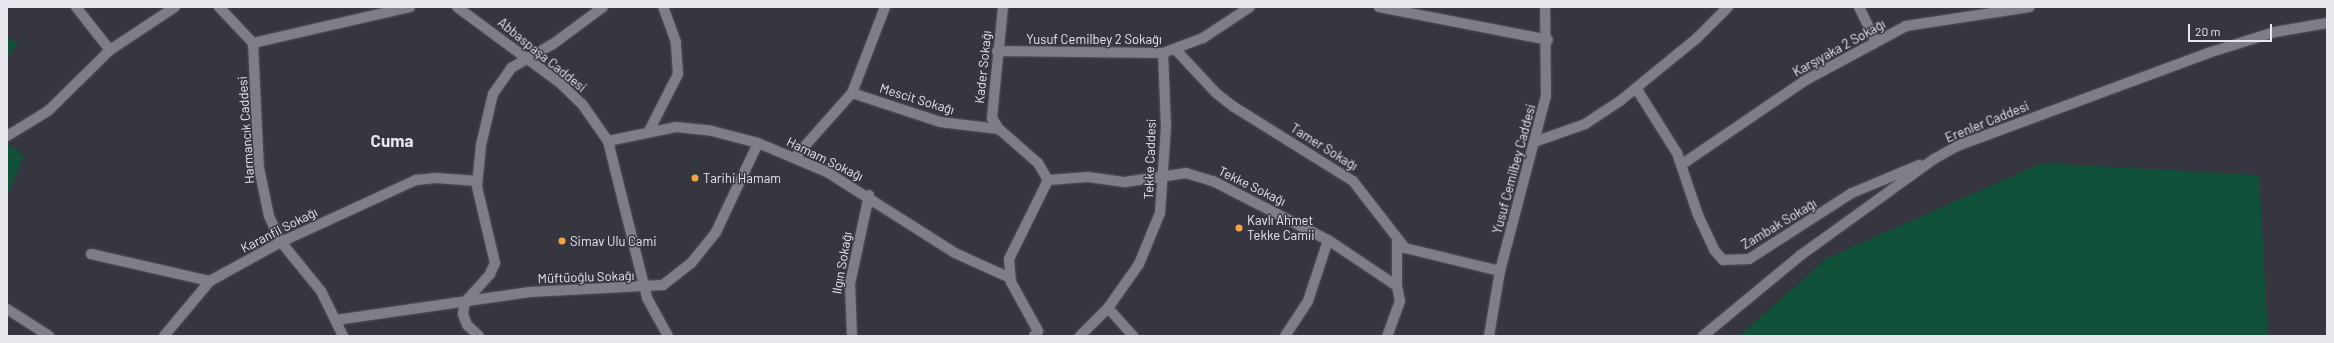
<!DOCTYPE html>
<html>
<head>
<meta charset="utf-8">
<style>
  body { margin:0 }
  #map { position:relative; width:2334px; height:343px; overflow:hidden; background:#363640; font-family:Barlow,sans-serif }
  div>[style] { position:absolute }
  .green>* { inset:0; background:#11513a }
  .roads { filter:drop-shadow(0 0 1px #52535a) drop-shadow(0 0 1px #52535a) }
  .minor>* { height:10px; margin:-5px; padding:0 5px; transform-origin:5px; border-radius:5px; background:#7d7e88 }
  .dots>* { width:11px; height:11px; translate:-50% -50%; box-sizing:border-box; border:2px solid #363640; border-radius:50% }
  span { translate:-50% -50%; white-space:nowrap; text-align:center; line-height:1.15; -webkit-text-stroke:3px #363640; paint-order:stroke }
  .street-label { font-size:13px; color:#e7e8ee }
  .poi-label { font-size:13px; color:#e7e8ee }
  .left { translate:0 -50%; text-align:left }
  .district-label { font-size:17px; color:#e7e8ee; font-weight:700 }
  .frame { position:absolute; inset:0; border:8px solid #e7e8ee; pointer-events:none }
  .scale { position:absolute; left:2188px; top:24px; width:84px; height:18px; box-sizing:border-box; border:2px solid #e7e8ee; border-top:0; padding-left:5px; font-size:12px; line-height:14px; white-space:nowrap; color:#e7e8ee; -webkit-text-stroke:3px #363640; paint-order:stroke }
</style>
</head>
<body>
<div id="map">
  <div class="green">
    <i style="clip-path:polygon(7px 36px,18px 44px,7px 57px)"></i>
    <i style="clip-path:polygon(7px 142px,24px 156px,7px 196px)"></i>
    <i style="clip-path:polygon(2042px 163px,2259px 175px,2268px 336px,1739px 336px,1827px 258px)"></i>
  </div>
  <div class="roads">
    <div class="minor">
      <i style="left:76px;top:7px;width:55px;rotate:51.7deg"></i>
      <i style="left:219px;top:7px;width:50px;rotate:46.6deg"></i>
      <i style="left:457px;top:7px;width:128px;rotate:36.4deg"></i>
      <i style="left:560px;top:83px;width:30px;rotate:44deg"></i>
      <i style="left:582px;top:104px;width:45px;rotate:54.9deg"></i>
      <i style="left:608px;top:141px;width:162px;rotate:76deg"></i>
      <i style="left:647px;top:298px;width:43px;rotate:61.1deg"></i>
      <i style="left:1003px;top:7px;width:112px;rotate:95.7deg"></i>
      <i style="left:992px;top:118px;width:13px;rotate:58deg"></i>
      <i style="left:999px;top:129px;width:52px;rotate:41.1deg"></i>
      <i style="left:1038px;top:163px;width:20px;rotate:60deg"></i>
      <i style="left:1379px;top:7px;width:172px;rotate:11deg"></i>
      <i style="left:1859px;top:7px;width:37px;rotate:64deg"></i>
      <i style="left:253px;top:43px;width:125px;rotate:87.3deg"></i>
      <i style="left:259px;top:168px;width:49px;rotate:78.2deg"></i>
      <i style="left:269px;top:216px;width:29px;rotate:65deg"></i>
      <i style="left:281px;top:242px;width:63px;rotate:50.8deg"></i>
      <i style="left:321px;top:291px;width:50px;rotate:63.9deg"></i>
      <i style="left:253px;top:43px;width:161px;rotate:-12.9deg"></i>
      <i style="left:1176px;top:50px;width:59px;rotate:47.1deg"></i>
      <i style="left:1216px;top:93px;width:23px;rotate:38deg"></i>
      <i style="left:1234px;top:107px;width:140px;rotate:31.9deg"></i>
      <i style="left:1353px;top:181px;width:85px;rotate:52.2deg"></i>
      <i style="left:1405px;top:248px;width:98px;rotate:13.6deg"></i>
      <i style="left:997px;top:51px;width:166px;rotate:0.7deg"></i>
      <i style="left:1163px;top:53px;width:43px;rotate:-20.6deg"></i>
      <i style="left:1203px;top:38px;width:56px;rotate:-33.4deg"></i>
      <i style="left:1636px;top:88px;width:77px;rotate:57.8deg"></i>
      <i style="left:1677px;top:153px;width:65px;rotate:71.3deg"></i>
      <i style="left:1698px;top:215px;width:38px;rotate:65deg"></i>
      <i style="left:1714px;top:250px;width:13px;rotate:48deg"></i>
      <i style="left:1723px;top:260px;width:26px;rotate:-2deg"></i>
      <i style="left:1749px;top:259px;width:122px;rotate:-32.7deg"></i>
      <i style="left:1852px;top:193px;width:73px;rotate:-22.7deg"></i>
      <i style="left:852px;top:93px;width:93px;rotate:18.2deg"></i>
      <i style="left:940px;top:122px;width:59px;rotate:6.8deg"></i>
      <i style="left:649px;top:131px;width:64px;rotate:-63deg"></i>
      <i style="left:678px;top:74px;width:32px;rotate:-94deg"></i>
      <i style="left:676px;top:42px;width:37px;rotate:-110deg"></i>
      <i style="left:7px;top:136px;width:48px;rotate:-31.4deg"></i>
      <i style="left:48px;top:111px;width:87px;rotate:-44.5deg"></i>
      <i style="left:110px;top:50px;width:78px;rotate:-33.5deg"></i>
      <i style="left:608px;top:141px;width:69px;rotate:-11.6deg"></i>
      <i style="left:676px;top:127px;width:36px;rotate:6deg"></i>
      <i style="left:712px;top:131px;width:48px;rotate:14.6deg"></i>
      <i style="left:758px;top:143px;width:75px;rotate:22.8deg"></i>
      <i style="left:827px;top:172px;width:151px;rotate:32.3deg"></i>
      <i style="left:955px;top:253px;width:60px;rotate:24.4deg"></i>
      <i style="left:1537px;top:141px;width:51px;rotate:-19.5deg"></i>
      <i style="left:1585px;top:124px;width:42px;rotate:-33.3deg"></i>
      <i style="left:1620px;top:101px;width:99px;rotate:-39.3deg"></i>
      <i style="left:1697px;top:38px;width:44px;rotate:-45deg"></i>
      <i style="left:796px;top:156px;width:84px;rotate:-48.4deg"></i>
      <i style="left:852px;top:93px;width:92px;rotate:-69deg"></i>
      <i style="left:1681px;top:165px;width:149px;rotate:-34.3deg"></i>
      <i style="left:1804px;top:81px;width:116px;rotate:-28.3deg"></i>
      <i style="left:1906px;top:26px;width:125px;rotate:-8.7deg"></i>
      <i style="left:1048px;top:180px;width:40px;rotate:-4.3deg"></i>
      <i style="left:1088px;top:177px;width:37px;rotate:8deg"></i>
      <i style="left:1125px;top:182px;width:62px;rotate:-8.4deg"></i>
      <i style="left:1186px;top:173px;width:28px;rotate:17deg"></i>
      <i style="left:1213px;top:181px;width:129px;rotate:27.2deg"></i>
      <i style="left:1328px;top:240px;width:83px;rotate:33.7deg"></i>
      <i style="left:1397px;top:286px;width:15px;rotate:79deg"></i>
      <i style="left:1400px;top:301px;width:37px;rotate:110deg"></i>
      <i style="left:1397px;top:240px;width:46px;rotate:90deg"></i>
      <i style="left:91px;top:254px;width:122px;rotate:12.8deg"></i>
      <i style="left:210px;top:281px;width:81px;rotate:-28.8deg"></i>
      <i style="left:281px;top:242px;width:149px;rotate:-24.7deg"></i>
      <i style="left:416px;top:180px;width:20px;rotate:-6deg"></i>
      <i style="left:436px;top:178px;width:41px;rotate:4.2deg"></i>
      <i style="left:1108px;top:308px;width:38px;rotate:48deg"></i>
      <i style="left:7px;top:309px;width:50px;rotate:32.7deg"></i>
      <i style="left:336px;top:320px;width:196px;rotate:-8.2deg"></i>
      <i style="left:530px;top:292px;width:133px;rotate:-3deg"></i>
      <i style="left:663px;top:285px;width:37px;rotate:-38deg"></i>
      <i style="left:692px;top:262px;width:38px;rotate:-51deg"></i>
      <i style="left:716px;top:232px;width:98px;rotate:-64.7deg"></i>
      <i style="left:164px;top:336px;width:72px;rotate:-50.1deg"></i>
      <i style="left:479px;top:336px;width:16px;rotate:-137deg"></i>
      <i style="left:467px;top:325px;width:12px;rotate:-110deg"></i>
      <i style="left:463px;top:314px;width:12px;rotate:-81deg"></i>
      <i style="left:465px;top:302px;width:38px;rotate:-48deg"></i>
      <i style="left:490px;top:274px;width:12px;rotate:-66deg"></i>
      <i style="left:495px;top:263px;width:78px;rotate:-103.3deg"></i>
      <i style="left:477px;top:187px;width:42px;rotate:-84.6deg"></i>
      <i style="left:481px;top:145px;width:52px;rotate:-76.8deg"></i>
      <i style="left:493px;top:94px;width:32px;rotate:-55deg"></i>
      <i style="left:511px;top:68px;width:48px;rotate:-29.7deg"></i>
      <i style="left:553px;top:44px;width:62px;rotate:-36.5deg"></i>
      <i style="left:852px;top:336px;width:52px;rotate:-92.2deg"></i>
      <i style="left:850px;top:284px;width:91px;rotate:-77.9deg"></i>
      <i style="left:1034px;top:336px;width:6px;rotate:-51deg"></i>
      <i style="left:1038px;top:331px;width:56px;rotate:-118.9deg"></i>
      <i style="left:1011px;top:282px;width:23px;rotate:-95deg"></i>
      <i style="left:1009px;top:259px;width:88px;rotate:-63.7deg"></i>
      <i style="left:1080px;top:336px;width:40px;rotate:-45deg"></i>
      <i style="left:1108px;top:308px;width:54px;rotate:-54.8deg"></i>
      <i style="left:1139px;top:264px;width:55px;rotate:-67.6deg"></i>
      <i style="left:1160px;top:213px;width:86px;rotate:-86deg"></i>
      <i style="left:1166px;top:127px;width:74px;rotate:-92.3deg"></i>
      <i style="left:1285px;top:336px;width:42px;rotate:-56.7deg"></i>
      <i style="left:1308px;top:301px;width:64px;rotate:-71.8deg"></i>
      <i style="left:1489px;top:336px;width:66px;rotate:-80.4deg"></i>
      <i style="left:1500px;top:271px;width:181px;rotate:-75.3deg"></i>
      <i style="left:1546px;top:96px;width:89px;rotate:-90.6deg"></i>
      <i style="left:1703px;top:336px;width:127px;rotate:-39.6deg"></i>
      <i style="left:1801px;top:255px;width:164px;rotate:-35.8deg"></i>
      <i style="left:1934px;top:159px;width:26px;rotate:-29deg"></i>
      <i style="left:1957px;top:146px;width:268px;rotate:-20.3deg"></i>
      <i style="left:2208px;top:53px;width:70px;rotate:-17.4deg"></i>
      <i style="left:2275px;top:32px;width:53px;rotate:-9.8deg"></i>
    </div>
  </div>
  <div class="dots">
    <i style="left:695px;top:178px;background:#f4a344"></i>
    <i style="left:1239px;top:228px;background:#f4a344"></i>
    <i style="left:562px;top:241px;background:#f4a344"></i>
  </div>
  <div class="street-label">
    <span style="left:1094px;top:39px">Yusuf Cemilbey 2 Sokağı</span>
    <span style="left:1839px;top:48px;rotate:-29deg">Karşıyaka 2 Sokağı</span>
    <span style="left:542px;top:55px;rotate:39deg">Abbaspaşa Caddesi</span>
    <span style="left:983px;top:67px;rotate:-84deg">Kader Sokağı</span>
    <span style="left:917px;top:99px;rotate:17deg">Mescit Sokağı</span>
    <span style="left:1987px;top:122px;rotate:-22deg">Erenler Caddesi</span>
    <span style="left:246px;top:130px;rotate:-94deg">Harmancık Caddesi</span>
    <span style="left:1324px;top:147px;rotate:32deg">Tamer Sokağı</span>
    <span style="left:825px;top:159px;rotate:26deg">Hamam Sokağı</span>
    <span style="left:1150px;top:159px;rotate:-88deg">Tekke Caddesi</span>
    <span style="left:1514px;top:169px;rotate:-75deg">Yusuf Cemilbey Caddesi</span>
    <span style="left:1252px;top:186px;rotate:26deg">Tekke Sokağı</span>
    <span style="left:1779px;top:224px;rotate:-31deg">Zambak Sokağı</span>
    <span style="left:279px;top:230px;rotate:-27deg">Karanfil Sokağı</span>
    <span style="left:842px;top:263px;rotate:-80deg">Ilgın Sokağı</span>
    <span style="left:586px;top:277px;rotate:-2deg">Müftüoğlu Sokağı</span>
  </div>
  <div class="poi-label">
    <span class="left" style="left:703px;top:178px">Tarihi Hamam</span>
    <span class="left" style="left:1247px;top:228px">Kavlı Ahmet<br>Tekke Camii</span>
    <span class="left" style="left:570px;top:241px">Simav Ulu Cami</span>
  </div>
  <div class="district-label">
    <span style="left:392px;top:141px">Cuma</span>
  </div>
  <div class="frame"></div>
  <div class="scale">20 m</div>
</div>
</body>
</html>
